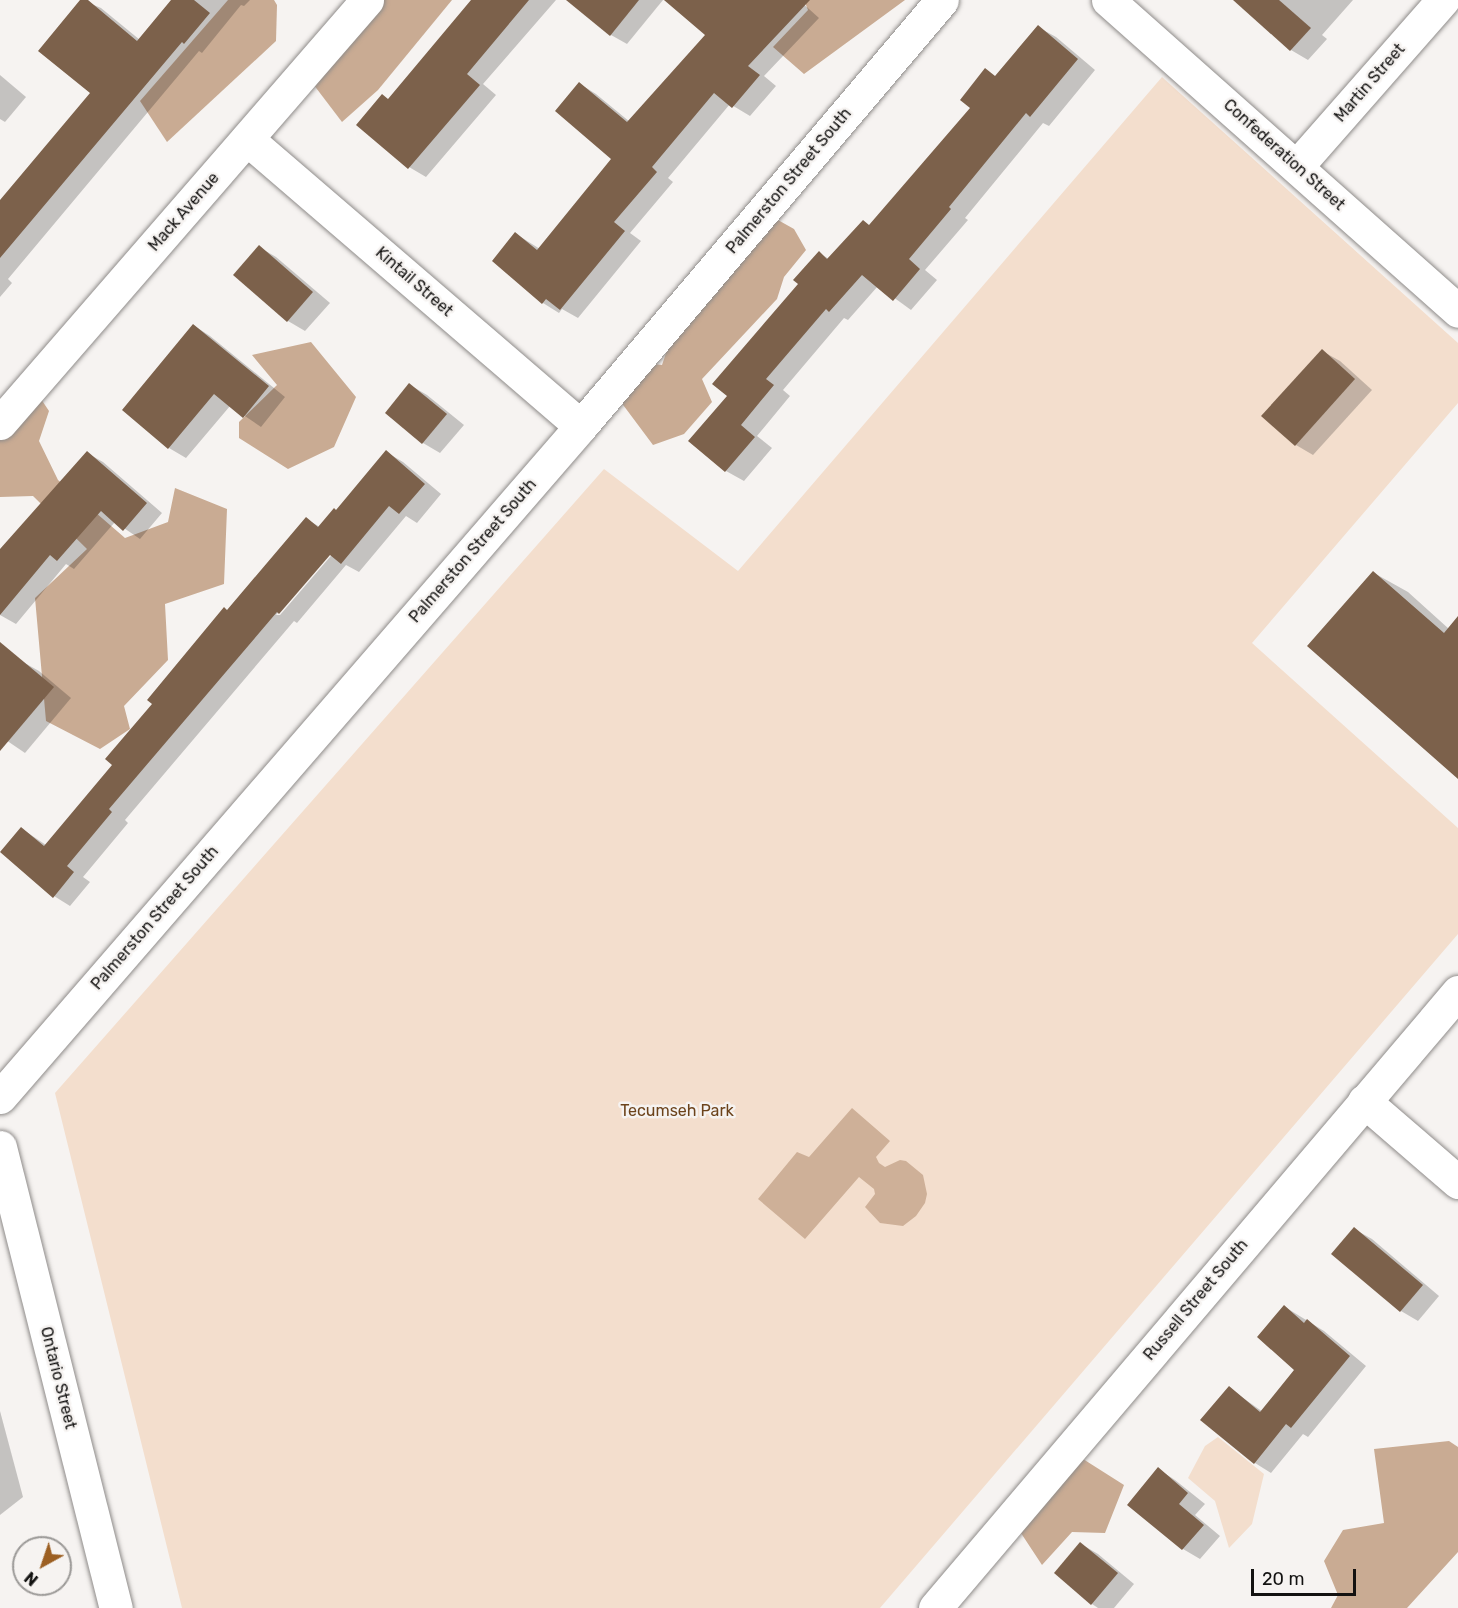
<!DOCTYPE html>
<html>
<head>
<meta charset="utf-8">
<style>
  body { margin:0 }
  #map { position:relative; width:1458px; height:1608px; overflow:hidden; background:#f6f3f1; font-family:Rubik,sans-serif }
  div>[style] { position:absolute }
  .green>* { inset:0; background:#f3decd }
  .forest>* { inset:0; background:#c9ab93 }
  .water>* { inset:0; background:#ceb098 }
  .shadow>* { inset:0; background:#0003 }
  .building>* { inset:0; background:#7c614b }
  .roads { filter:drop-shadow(0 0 2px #8f8c8a) drop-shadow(0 0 2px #8f8c8a) }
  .minor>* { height:33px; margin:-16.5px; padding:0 16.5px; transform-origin:16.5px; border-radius:16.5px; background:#fff }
  .tertiary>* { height:33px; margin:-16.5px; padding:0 16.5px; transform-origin:16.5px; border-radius:16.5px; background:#fff }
  .secondary>* { height:33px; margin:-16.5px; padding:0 16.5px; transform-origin:16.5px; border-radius:16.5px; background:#fff }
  span { translate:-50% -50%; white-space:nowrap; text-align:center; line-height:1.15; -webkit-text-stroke:5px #f6f3f1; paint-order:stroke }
  .street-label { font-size:16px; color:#131211 }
  .park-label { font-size:16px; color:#6c431b }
  .north { position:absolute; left:12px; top:1536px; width:60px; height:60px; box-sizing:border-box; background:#f6f3f1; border:2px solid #9b9997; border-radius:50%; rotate:220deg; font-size:16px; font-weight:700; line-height:24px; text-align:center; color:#131211 }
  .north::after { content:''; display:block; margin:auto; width:21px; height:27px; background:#9c5f22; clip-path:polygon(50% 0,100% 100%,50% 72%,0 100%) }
  .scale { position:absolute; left:1251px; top:1569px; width:105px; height:27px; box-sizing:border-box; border:3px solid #131211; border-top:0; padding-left:8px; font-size:18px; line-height:21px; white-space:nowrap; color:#131211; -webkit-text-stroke:4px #f6f3f1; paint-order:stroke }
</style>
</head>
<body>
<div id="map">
  <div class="green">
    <i style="clip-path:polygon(1162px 77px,1458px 343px,1458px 403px,1252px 643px,1458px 828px,1458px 934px,880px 1608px,182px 1608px,55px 1093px,604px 469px,738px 571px)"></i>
    <i style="clip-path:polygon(1218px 1437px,1264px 1474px,1252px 1524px,1229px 1548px,1215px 1501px,1188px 1478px,1205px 1446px)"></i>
  </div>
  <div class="forest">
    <i style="clip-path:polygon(228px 0,274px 0,277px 5px,276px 41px,167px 142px,140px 101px)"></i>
    <i style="clip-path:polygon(350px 0,452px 0,378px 90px,342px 122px,307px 76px)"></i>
    <i style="clip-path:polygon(804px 0,905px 0,804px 74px,773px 47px,808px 10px)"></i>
    <i style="clip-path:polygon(769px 215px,794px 229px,806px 250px,784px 277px,777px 299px,702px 379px,712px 402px,684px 434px,653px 445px,606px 382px,628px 361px,662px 365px,666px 353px,654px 322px)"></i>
    <i style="clip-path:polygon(311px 342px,356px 397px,334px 447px,288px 469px,239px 438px,239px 422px,277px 385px,252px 355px)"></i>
    <i style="clip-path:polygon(39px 396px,49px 411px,39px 441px,58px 480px,125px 538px,168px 522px,175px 488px,227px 509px,224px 584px,165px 604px,168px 660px,124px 706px,130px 729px,100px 749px,46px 721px,35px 598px,87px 549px,33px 496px,0 497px,0 413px)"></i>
    <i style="clip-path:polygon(1449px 1441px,1458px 1447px,1458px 1552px,1407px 1608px,1331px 1608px,1338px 1595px,1324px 1561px,1343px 1530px,1384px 1523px,1374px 1449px)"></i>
    <i style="clip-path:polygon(1072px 1452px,1124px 1485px,1105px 1533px,1072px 1532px,1042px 1565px,1013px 1521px)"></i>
  </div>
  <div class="water">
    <i style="clip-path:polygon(852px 1108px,890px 1141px,876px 1157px,879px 1163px,885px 1167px,900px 1160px,906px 1161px,923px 1175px,927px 1194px,925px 1203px,916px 1216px,903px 1226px,880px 1223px,865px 1207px,875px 1194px,874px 1189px,859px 1177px,805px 1239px,758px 1199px,797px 1152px,809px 1157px)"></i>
  </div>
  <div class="shadow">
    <i style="clip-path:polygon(82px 0,101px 8px,140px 40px,174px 0,250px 0,244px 6px,241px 5px,202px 53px,199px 51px,8px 279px,12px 283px,0 297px,0 203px,92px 93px)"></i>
    <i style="clip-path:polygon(473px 0,556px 0,483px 84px,496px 95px,426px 177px,409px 167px,389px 100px)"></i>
    <i style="clip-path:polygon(568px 0,663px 0,627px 44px,611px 35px)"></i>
    <i style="clip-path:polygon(667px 0,799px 0,819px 18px,764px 76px,776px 86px,750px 116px,730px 104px,668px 178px,673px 182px,630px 233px,641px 241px,578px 318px,562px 309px,559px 313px,543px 303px,516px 234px,540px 249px,613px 158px,580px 84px,596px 94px,630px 122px,707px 35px)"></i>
    <i style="clip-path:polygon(1247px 0,1353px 0,1322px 35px,1327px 39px,1308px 60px,1291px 50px)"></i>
    <i style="clip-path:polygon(1038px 27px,1056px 37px,1095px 70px,1049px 126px,1043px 123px,965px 218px,968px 220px,925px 270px,937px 280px,911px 310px,878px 286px,848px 320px,844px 318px,783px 390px,790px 396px,757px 436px,772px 448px,744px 481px,726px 471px,690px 441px,729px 396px,819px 253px,829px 259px,870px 226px,972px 108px,985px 70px,996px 77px)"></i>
    <i style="clip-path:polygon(0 75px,26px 97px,5px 122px,0 119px)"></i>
    <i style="clip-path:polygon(259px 247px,276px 257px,330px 303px,305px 331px,288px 321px,235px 275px)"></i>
    <i style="clip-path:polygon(193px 325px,210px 336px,285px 397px,261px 427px,230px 406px,186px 458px,169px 448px)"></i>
    <i style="clip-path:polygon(1322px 351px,1340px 361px,1372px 390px,1313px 455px,1296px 445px)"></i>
    <i style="clip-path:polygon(410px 385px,427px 395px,464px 425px,440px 453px,423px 443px)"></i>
    <i style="clip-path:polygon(evenodd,386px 452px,403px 462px,441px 494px,417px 523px,406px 516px,359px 572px,346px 565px,297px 623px,294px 621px,125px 820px,128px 823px,83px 877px,90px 882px,70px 906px,54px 896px,22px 829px,46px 845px,114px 765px,154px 704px,306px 519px,320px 527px,336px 512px,386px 452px,334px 548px,336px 550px,280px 615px,276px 615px,334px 548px)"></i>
    <i style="clip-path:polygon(87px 453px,103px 462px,162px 513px,140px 539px,115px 522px,74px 569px,66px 564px,16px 624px,0 615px,0 553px)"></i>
    <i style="clip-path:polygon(1374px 573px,1408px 592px,1449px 629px,1458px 619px,1458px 776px)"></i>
    <i style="clip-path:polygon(21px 661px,39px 671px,71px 698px,25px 753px,0 736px,0 686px)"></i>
    <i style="clip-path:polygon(1354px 1229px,1372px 1239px,1439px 1296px,1418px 1321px,1401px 1311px)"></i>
    <i style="clip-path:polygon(1285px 1307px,1324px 1331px,1366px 1366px,1308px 1437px,1303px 1434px,1271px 1473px,1255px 1463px,1229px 1388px,1263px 1412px,1297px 1370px)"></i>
    <i style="clip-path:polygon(0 1411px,23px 1497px,0 1515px)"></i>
    <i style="clip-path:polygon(1158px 1469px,1175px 1480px,1205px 1504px,1195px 1515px,1220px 1536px,1200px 1559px,1183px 1549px,1129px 1505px)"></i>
    <i style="clip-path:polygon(1081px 1544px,1098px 1554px,1134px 1584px,1114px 1608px,1098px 1608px,1092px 1604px)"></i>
  </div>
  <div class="building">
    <i style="clip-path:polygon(80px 0,88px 0,137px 41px,171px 0,194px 0,210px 13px,184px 44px,182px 42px,0 258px,0 200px,90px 93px,38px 51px)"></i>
    <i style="clip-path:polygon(471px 0,529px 0,467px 74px,480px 85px,408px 169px,356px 125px,382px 94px,388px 99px)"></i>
    <i style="clip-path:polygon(566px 0,639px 0,610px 36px)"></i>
    <i style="clip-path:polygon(664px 0,810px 0,748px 66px,760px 75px,732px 108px,714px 93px,652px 167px,657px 172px,614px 222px,625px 231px,560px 310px,546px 299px,542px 304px,492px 261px,515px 232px,537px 250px,611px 159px,555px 111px,579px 82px,627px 122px,705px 35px)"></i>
    <i style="clip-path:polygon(1233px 0,1279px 0,1311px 28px,1290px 51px)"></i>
    <i style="clip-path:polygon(1038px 25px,1078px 59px,1030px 117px,1026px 113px,949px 207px,951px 209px,909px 259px,920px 269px,893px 301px,862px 275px,829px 312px,826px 309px,766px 379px,774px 385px,741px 425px,755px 437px,725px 472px,688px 441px,727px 396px,712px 384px,798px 284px,793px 280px,819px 251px,827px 259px,863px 220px,869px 225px,970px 108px,960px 100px,985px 68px,995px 76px)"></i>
    <i style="clip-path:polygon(259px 245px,313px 292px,287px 322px,233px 275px)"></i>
    <i style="clip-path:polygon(193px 324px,269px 386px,243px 418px,214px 394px,168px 449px,122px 410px)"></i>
    <i style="clip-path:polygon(1322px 349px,1355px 379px,1295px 446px,1261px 416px)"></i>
    <i style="clip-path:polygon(409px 383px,447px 414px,422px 444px,385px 413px)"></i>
    <i style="clip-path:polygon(386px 450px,425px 484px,399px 514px,389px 506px,341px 564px,330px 555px,279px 614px,277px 612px,109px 809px,112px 812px,67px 866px,74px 872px,53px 898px,0 852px,21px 827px,44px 846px,112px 765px,105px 759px,152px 704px,147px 700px,224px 607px,227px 610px,306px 517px,318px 527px,334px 508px,336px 510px)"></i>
    <i style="clip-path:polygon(87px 451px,147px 503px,123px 531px,101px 511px,57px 561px,50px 555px,0 615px,0 549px)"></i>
    <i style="clip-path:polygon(1373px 571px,1444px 633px,1458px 616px,1458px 779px,1307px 646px)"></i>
    <i style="clip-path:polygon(0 642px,54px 687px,0 751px)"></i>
    <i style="clip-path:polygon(1354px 1227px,1423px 1285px,1400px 1312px,1331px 1254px)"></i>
    <i style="clip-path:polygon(1284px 1305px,1304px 1323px,1307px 1319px,1350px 1356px,1291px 1428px,1286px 1424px,1254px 1464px,1200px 1420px,1229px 1386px,1260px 1412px,1294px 1370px,1257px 1337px)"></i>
    <i style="clip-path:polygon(1158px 1467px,1188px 1493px,1179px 1504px,1204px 1525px,1182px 1550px,1127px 1505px)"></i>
    <i style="clip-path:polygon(1080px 1542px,1118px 1573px,1091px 1605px,1054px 1573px)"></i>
  </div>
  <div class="roads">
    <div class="minor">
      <i style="left:247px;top:139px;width:440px;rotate:40.7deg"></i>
      <i style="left:1297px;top:166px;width:221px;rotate:-48.7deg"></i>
      <i style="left:0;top:423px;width:560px;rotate:-49.05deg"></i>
      <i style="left:0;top:1097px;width:888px;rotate:-49.11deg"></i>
      <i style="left:581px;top:426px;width:558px;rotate:-49.72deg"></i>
      <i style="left:1364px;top:1101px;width:124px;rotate:40.8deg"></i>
    </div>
    <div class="tertiary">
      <i style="left:0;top:1147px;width:475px;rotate:75.9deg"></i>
      <i style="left:935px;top:1608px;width:808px;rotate:-49.67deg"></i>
    </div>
    <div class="secondary">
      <i style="left:1108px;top:0;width:468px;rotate:41.6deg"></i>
    </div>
  </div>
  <div class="street-label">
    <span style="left:1370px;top:83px;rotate:-49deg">Martin Street</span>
    <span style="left:1284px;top:155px;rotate:42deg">Confederation Street</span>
    <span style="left:789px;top:181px;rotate:-50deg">Palmerston Street South</span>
    <span style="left:184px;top:212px;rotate:-49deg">Mack Avenue</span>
    <span style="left:414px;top:282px;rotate:41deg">Kintail Street</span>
    <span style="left:473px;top:551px;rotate:-49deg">Palmerston Street South</span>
    <span style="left:155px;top:918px;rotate:-49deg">Palmerston Street South</span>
    <span style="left:1196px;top:1300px;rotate:-50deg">Russell Street South</span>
    <span style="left:58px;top:1378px;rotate:76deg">Ontario Street</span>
  </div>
  <div class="park-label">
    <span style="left:677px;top:1111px">Tecumseh Park</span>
  </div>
  <div class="north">N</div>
  <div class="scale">20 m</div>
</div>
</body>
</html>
